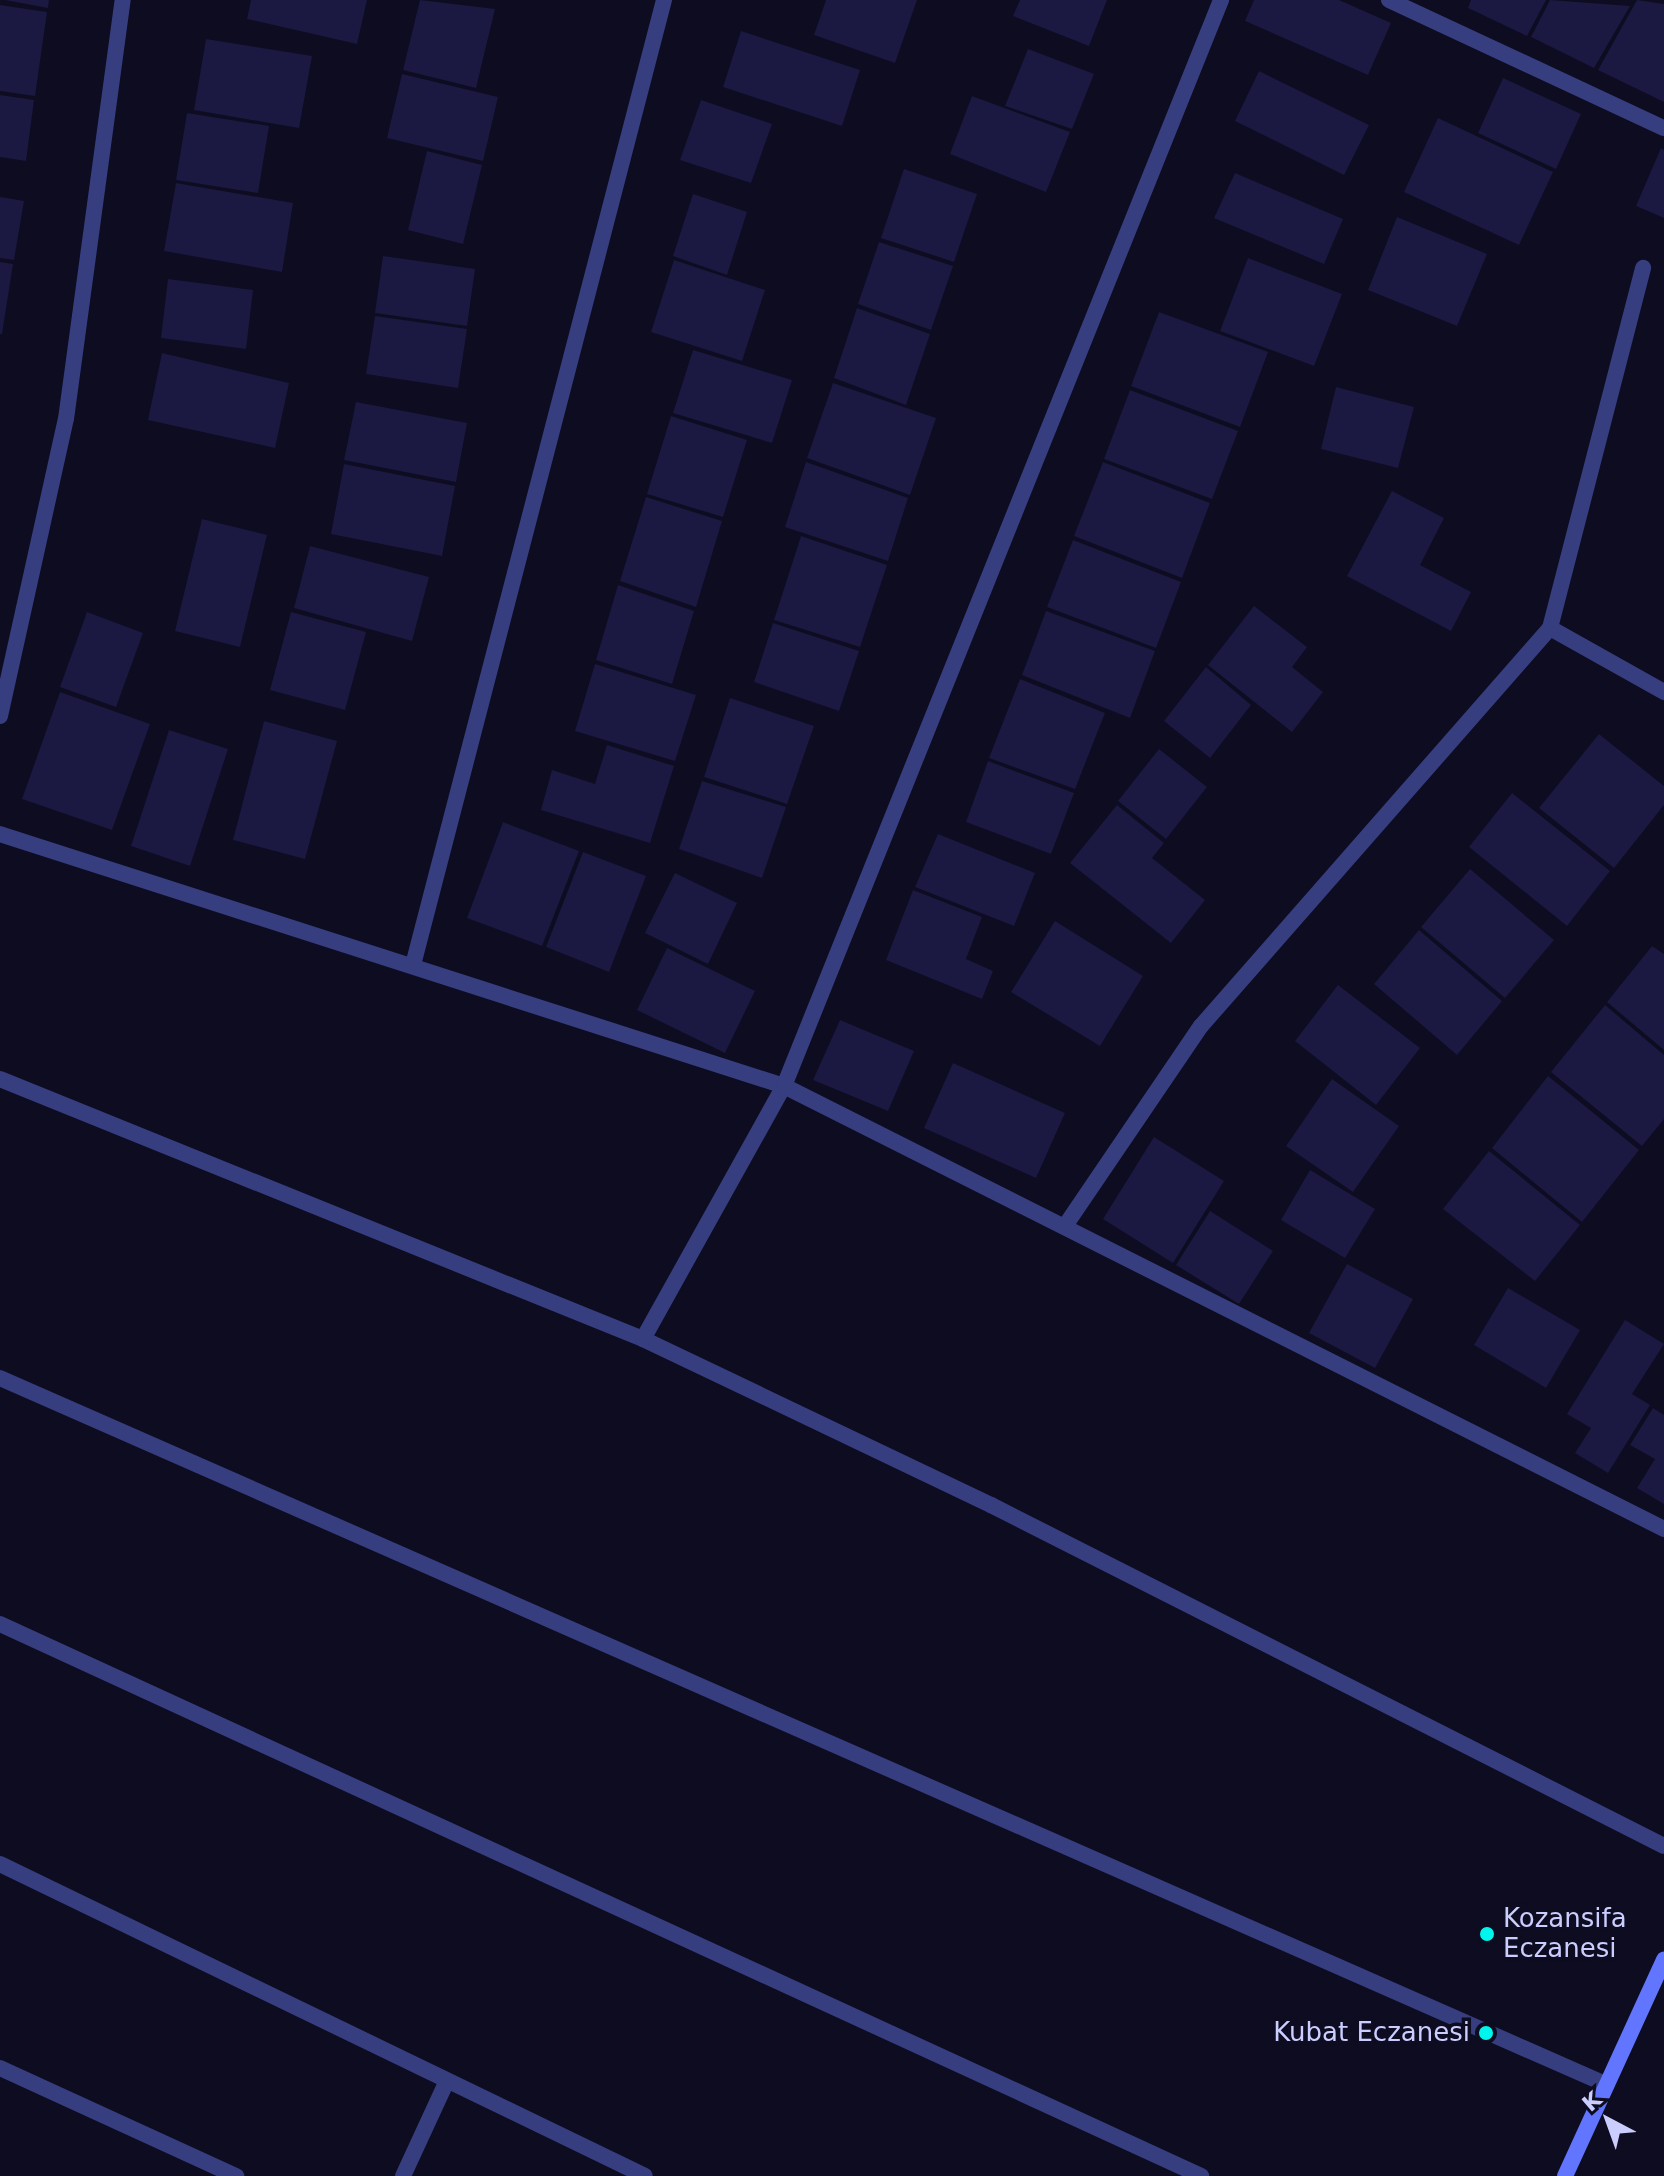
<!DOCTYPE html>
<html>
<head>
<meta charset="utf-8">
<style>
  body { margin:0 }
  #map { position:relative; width:1664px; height:2176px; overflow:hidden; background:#0d0c20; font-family:"DejaVu Sans",sans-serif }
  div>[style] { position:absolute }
  .building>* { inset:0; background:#1b1841 }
  .minor>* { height:16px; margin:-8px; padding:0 8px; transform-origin:8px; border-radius:8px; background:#363e80 }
  .secondary>* { height:16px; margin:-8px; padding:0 8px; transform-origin:8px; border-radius:8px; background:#6275ff }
  .dots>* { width:22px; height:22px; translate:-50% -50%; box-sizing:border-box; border:4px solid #0d0c20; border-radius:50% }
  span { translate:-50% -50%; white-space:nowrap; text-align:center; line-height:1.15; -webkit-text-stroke:7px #0d0c20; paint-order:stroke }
  .poi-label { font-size:26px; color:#cbcdff }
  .left { translate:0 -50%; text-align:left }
  .right { translate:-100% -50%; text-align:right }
  .north { position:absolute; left:1568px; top:2080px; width:80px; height:80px; -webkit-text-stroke:6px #0d0c20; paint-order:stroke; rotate:319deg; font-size:22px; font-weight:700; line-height:32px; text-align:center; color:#cbcdff }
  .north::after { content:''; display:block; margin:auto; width:28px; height:36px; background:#cbcdff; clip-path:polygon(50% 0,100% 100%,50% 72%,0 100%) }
</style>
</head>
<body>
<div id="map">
  <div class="building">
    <i style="clip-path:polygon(5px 0,49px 0,48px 8px)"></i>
    <i style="clip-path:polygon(251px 0,367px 0,357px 44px,247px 19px)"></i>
    <i style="clip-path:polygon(420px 0,495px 9px,476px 88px,403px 70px)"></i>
    <i style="clip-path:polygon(826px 0,917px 0,895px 63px,814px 35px)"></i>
    <i style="clip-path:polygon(1020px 0,1107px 0,1089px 46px,1013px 16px)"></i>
    <i style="clip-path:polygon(1254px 0,1339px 0,1391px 23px,1368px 75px,1245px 21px)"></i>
    <i style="clip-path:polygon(1471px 0,1546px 0,1527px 36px,1468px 8px)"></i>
    <i style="clip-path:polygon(1550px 0,1630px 6px,1594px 68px,1531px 37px)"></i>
    <i style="clip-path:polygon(1637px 0,1664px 4px,1664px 102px,1598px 70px)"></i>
    <i style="clip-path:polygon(0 5px,47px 12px,35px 96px,0 91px)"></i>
    <i style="clip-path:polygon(741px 31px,860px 70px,842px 126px,723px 87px)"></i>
    <i style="clip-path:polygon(206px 39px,312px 56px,299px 128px,194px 110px)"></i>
    <i style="clip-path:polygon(1028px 49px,1094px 74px,1072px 129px,1005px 106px)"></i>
    <i style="clip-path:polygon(1259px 71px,1369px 125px,1344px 175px,1235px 121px)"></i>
    <i style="clip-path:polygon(402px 74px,498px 97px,483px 161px,387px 138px)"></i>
    <i style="clip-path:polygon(1503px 78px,1581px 114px,1556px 169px,1478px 133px)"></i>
    <i style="clip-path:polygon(0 95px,34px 100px,26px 161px,0 157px)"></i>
    <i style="clip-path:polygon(972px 96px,1070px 132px,1046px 192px,950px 154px)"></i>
    <i style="clip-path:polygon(701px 100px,772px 124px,751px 183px,680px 160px)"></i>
    <i style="clip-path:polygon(187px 113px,269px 126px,258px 193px,176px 180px)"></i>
    <i style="clip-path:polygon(1438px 118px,1553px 172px,1519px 245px,1404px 192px)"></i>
    <i style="clip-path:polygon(1661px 148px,1664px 150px,1664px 218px,1636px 206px)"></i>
    <i style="clip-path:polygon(427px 151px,482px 165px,463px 244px,408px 230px)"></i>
    <i style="clip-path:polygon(904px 169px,977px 194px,954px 262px,881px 238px)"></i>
    <i style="clip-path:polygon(1235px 173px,1343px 219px,1324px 264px,1214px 218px)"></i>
    <i style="clip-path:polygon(176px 183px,293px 203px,282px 272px,164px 251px)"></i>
    <i style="clip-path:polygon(693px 194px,747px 212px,727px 275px,673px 256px)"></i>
    <i style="clip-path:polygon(0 197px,24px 201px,14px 260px,0 258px)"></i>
    <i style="clip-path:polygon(1397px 217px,1487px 254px,1457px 326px,1368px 290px)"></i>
    <i style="clip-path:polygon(879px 242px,953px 266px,931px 330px,858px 304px)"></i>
    <i style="clip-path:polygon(383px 256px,475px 269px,467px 326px,375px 313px)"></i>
    <i style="clip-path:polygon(1248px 258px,1342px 294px,1314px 366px,1220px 331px)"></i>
    <i style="clip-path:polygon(674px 260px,765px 290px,742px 361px,651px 332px)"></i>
    <i style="clip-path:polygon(0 262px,13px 264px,2px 334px,0 334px)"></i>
    <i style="clip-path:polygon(168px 279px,253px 290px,246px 349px,161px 338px)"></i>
    <i style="clip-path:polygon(857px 308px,930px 334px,906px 405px,834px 378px)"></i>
    <i style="clip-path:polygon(1159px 312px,1268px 352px,1240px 427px,1131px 386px)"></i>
    <i style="clip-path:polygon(375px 316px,467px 329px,458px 388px,366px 374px)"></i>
    <i style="clip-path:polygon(693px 350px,792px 380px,772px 443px,673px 413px)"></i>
    <i style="clip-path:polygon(162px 353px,289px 383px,275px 448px,148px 420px)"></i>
    <i style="clip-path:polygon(833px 383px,936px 418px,910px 495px,807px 458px)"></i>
    <i style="clip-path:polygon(1336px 387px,1414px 407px,1398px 468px,1321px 449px)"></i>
    <i style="clip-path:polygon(1130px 390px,1238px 431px,1212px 499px,1104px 459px)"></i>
    <i style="clip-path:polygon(356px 402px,467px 423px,456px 482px,344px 460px)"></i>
    <i style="clip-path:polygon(671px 416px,747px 440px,723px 517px,647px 494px)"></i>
    <i style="clip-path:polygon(806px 462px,908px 498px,888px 561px,785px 527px)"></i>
    <i style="clip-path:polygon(1103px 462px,1210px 503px,1182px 578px,1074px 536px)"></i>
    <i style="clip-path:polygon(344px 464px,455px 486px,442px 556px,331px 534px)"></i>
    <i style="clip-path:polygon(1392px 491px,1444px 518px,1420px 565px,1471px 592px,1451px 631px,1347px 576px)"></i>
    <i style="clip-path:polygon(646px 497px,722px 521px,696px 607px,620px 581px)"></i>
    <i style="clip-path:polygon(202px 519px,267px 535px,240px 647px,175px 631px)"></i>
    <i style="clip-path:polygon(801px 536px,887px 565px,860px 647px,774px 620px)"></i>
    <i style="clip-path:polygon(1073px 540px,1181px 582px,1156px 648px,1047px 607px)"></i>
    <i style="clip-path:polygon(310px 546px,429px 577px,412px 641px,294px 608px)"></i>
    <i style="clip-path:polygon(618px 585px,694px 611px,672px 684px,596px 660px)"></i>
    <i style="clip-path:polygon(1254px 606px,1307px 647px,1292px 667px,1323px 692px,1292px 732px,1208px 665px)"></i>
    <i style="clip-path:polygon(1046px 611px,1155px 651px,1130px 718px,1022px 675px)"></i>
    <i style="clip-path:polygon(87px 612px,143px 633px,116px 707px,60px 687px)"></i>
    <i style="clip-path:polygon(291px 612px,366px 632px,345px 710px,270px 690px)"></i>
    <i style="clip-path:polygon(773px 623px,859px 651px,839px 711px,754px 682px)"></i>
    <i style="clip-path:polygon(595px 664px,696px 695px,675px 761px,575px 731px)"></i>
    <i style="clip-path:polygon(1206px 667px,1251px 705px,1210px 758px,1164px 721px)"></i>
    <i style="clip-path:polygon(1020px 679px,1105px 713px,1075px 789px,989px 758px)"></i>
    <i style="clip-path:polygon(60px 692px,150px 724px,112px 830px,22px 799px)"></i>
    <i style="clip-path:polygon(730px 698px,814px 726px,787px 804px,704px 777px)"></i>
    <i style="clip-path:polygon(264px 721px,337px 741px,305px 859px,233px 840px)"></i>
    <i style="clip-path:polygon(169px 730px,228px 749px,190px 866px,131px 846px)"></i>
    <i style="clip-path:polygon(1599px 734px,1664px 786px,1664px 805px,1614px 868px,1539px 808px)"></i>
    <i style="clip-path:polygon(607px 745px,674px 766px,650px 843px,541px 810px,552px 770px,595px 784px)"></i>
    <i style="clip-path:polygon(1159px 749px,1207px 787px,1166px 839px,1118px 801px)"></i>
    <i style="clip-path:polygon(988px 761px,1074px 793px,1051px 854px,966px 822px)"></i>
    <i style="clip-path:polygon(702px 781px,786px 807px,762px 878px,679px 849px)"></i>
    <i style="clip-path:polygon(1512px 793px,1610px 871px,1567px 926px,1469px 847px)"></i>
    <i style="clip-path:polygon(1117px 805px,1164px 843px,1152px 858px,1205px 900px,1171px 943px,1070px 863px)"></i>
    <i style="clip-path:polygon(503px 822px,579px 851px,542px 946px,467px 918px)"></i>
    <i style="clip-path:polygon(938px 834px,1035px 873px,1014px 926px,915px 887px)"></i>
    <i style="clip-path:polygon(583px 852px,646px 876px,609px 972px,546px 947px)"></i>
    <i style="clip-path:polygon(1470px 869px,1554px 940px,1505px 998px,1421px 927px)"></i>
    <i style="clip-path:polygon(675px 873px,737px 903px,708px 964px,645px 933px)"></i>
    <i style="clip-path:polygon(913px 890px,982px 917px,966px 959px,993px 971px,982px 999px,886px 960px)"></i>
    <i style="clip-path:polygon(1055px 921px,1143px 976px,1100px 1046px,1011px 992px)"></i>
    <i style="clip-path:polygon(1419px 930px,1502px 1001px,1457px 1055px,1374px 984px)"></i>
    <i style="clip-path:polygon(1652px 946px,1664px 954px,1664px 1050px,1607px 1002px)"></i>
    <i style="clip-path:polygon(667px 948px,755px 991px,725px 1053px,637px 1010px)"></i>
    <i style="clip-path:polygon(1338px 985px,1420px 1048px,1376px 1105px,1295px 1041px)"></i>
    <i style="clip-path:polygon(1605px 1005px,1664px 1055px,1664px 1119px,1642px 1146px,1551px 1072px)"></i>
    <i style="clip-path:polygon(840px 1020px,914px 1051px,888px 1111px,813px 1080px)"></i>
    <i style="clip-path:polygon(953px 1063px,1065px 1113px,1036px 1178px,924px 1128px)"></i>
    <i style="clip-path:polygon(1548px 1076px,1639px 1150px,1582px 1222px,1492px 1148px)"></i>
    <i style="clip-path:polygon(1332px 1079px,1399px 1126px,1353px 1192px,1286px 1146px)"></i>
    <i style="clip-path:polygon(1154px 1137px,1224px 1181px,1173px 1263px,1103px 1219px)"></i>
    <i style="clip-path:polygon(1489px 1151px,1580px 1225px,1535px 1281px,1443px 1209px)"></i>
    <i style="clip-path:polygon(1310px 1170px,1375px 1209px,1345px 1258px,1281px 1220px)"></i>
    <i style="clip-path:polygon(1210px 1211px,1273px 1251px,1239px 1304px,1176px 1265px)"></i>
    <i style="clip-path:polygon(1347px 1264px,1413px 1299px,1375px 1368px,1309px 1333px)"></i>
    <i style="clip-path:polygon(1508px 1288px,1580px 1330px,1546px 1388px,1474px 1345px)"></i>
    <i style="clip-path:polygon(1625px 1320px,1664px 1344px,1632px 1394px,1650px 1405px,1608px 1473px,1575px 1453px,1591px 1428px,1567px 1414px)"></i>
    <i style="clip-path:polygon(1653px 1408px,1664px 1415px,1664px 1504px,1637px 1488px,1655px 1459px,1630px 1445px)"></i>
  </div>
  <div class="minor">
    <i style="left:1389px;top:0;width:303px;rotate:25deg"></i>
    <i style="left:1550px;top:628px;width:131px;rotate:29.3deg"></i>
    <i style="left:0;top:716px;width:304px;rotate:-77.5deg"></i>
    <i style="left:66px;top:419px;width:423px;rotate:-82.3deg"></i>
    <i style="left:0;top:834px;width:824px;rotate:17.82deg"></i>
    <i style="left:784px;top:1086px;width:985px;rotate:26.72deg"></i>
    <i style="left:413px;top:965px;width:997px;rotate:-75.42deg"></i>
    <i style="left:0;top:1079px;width:694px;rotate:22.02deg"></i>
    <i style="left:643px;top:1339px;width:386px;rotate:25.5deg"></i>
    <i style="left:991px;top:1505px;width:754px;rotate:26.87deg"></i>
    <i style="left:1065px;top:1226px;width:242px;rotate:-55.8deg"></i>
    <i style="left:1201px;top:1026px;width:529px;rotate:-48.75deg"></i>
    <i style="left:1550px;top:628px;width:372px;rotate:-75.5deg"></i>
    <i style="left:643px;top:1339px;width:290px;rotate:-60.9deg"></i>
    <i style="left:784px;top:1086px;width:1171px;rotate:-68.08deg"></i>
    <i style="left:0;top:1378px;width:1753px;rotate:23.74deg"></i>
    <i style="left:0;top:1624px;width:1322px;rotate:24.68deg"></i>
    <i style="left:0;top:1864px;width:716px;rotate:25.81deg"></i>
    <i style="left:0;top:2068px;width:260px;rotate:24.6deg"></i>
    <i style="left:403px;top:2176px;width:102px;rotate:-65.2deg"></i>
  </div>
  <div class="secondary">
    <i style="left:1565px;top:2176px;width:238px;rotate:-65.4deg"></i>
  </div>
  <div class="dots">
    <i style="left:1487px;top:1934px;background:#00f6ec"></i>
    <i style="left:1486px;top:2033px;background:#00f6ec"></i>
  </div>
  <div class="poi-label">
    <span class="left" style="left:1503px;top:1934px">Kozansifa<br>Eczanesi</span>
    <span class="right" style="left:1470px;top:2033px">Kubat Eczanesi</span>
  </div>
  <div class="north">K</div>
</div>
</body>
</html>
